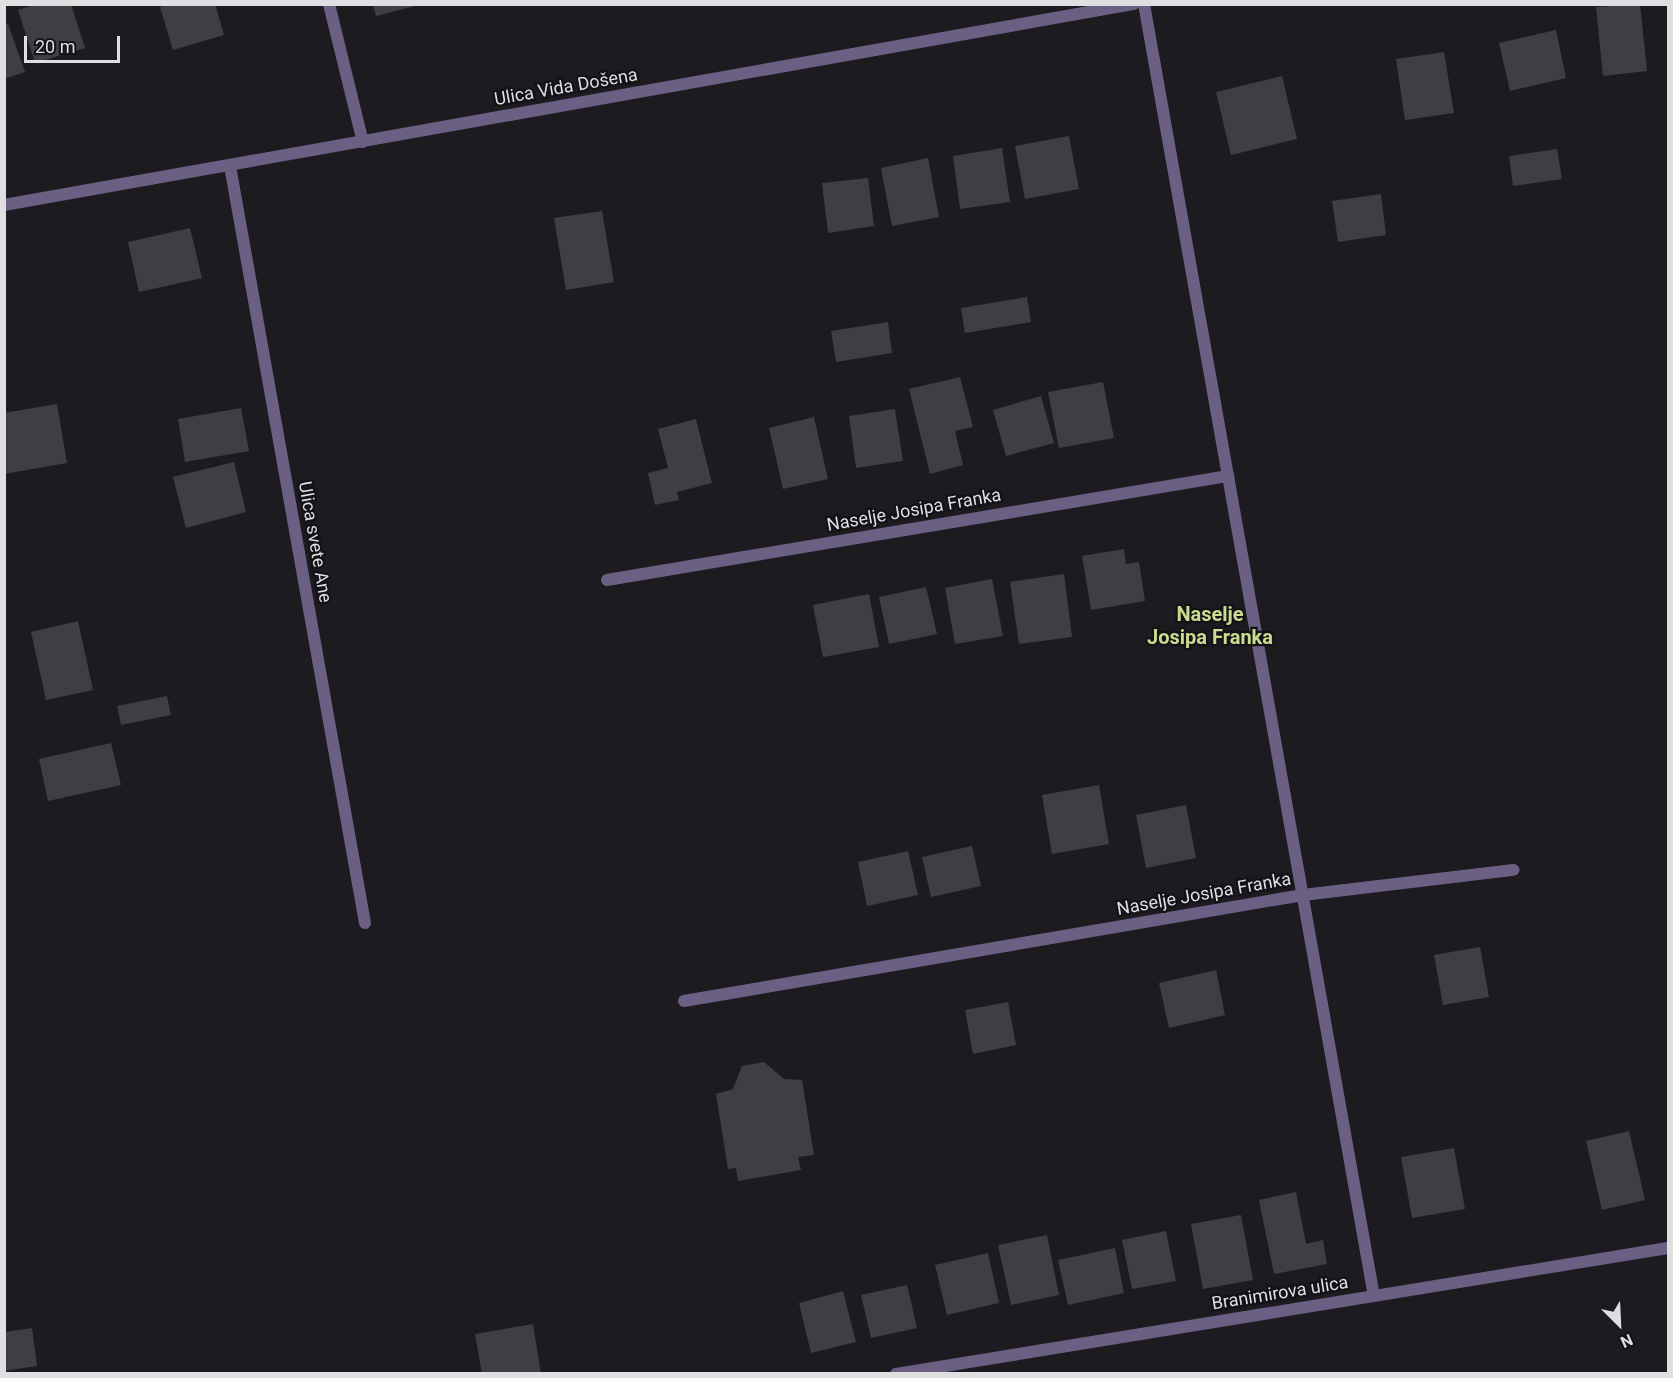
<!DOCTYPE html>
<html>
<head>
<meta charset="utf-8">
<style>
  body { margin:0 }
  #map { position:relative; width:1673px; height:1378px; overflow:hidden; background:#1c1b1f; font-family:Roboto,sans-serif }
  div>[style] { position:absolute }
  .building>* { inset:0; background:#403e43 }
  .street>* { height:12px; margin:-6px; padding:0 6px; transform-origin:6px; border-radius:6px; background:#6b5f84 }
  span { translate:-50% -50%; white-space:nowrap; text-align:center; line-height:1.15; -webkit-text-stroke:4.5px #131216; paint-order:stroke }
  .street-label { font-size:18px; color:#dfdfe2 }
  .neighbourhood-label { font-size:20px; color:#cadc90; font-weight:700 }
  .frame { position:absolute; inset:0; border:6px solid #dfdfe2; pointer-events:none }
  .north { position:absolute; left:1589px; top:1294px; width:60px; height:60px; -webkit-text-stroke:4px #131216; paint-order:stroke; rotate:156deg; font-size:16px; font-weight:700; line-height:24px; text-align:center; color:#dfdfe2 }
  .north::after { content:''; display:block; margin:auto; width:21px; height:27px; background:#dfdfe2; clip-path:polygon(50% 0,100% 100%,50% 72%,0 100%) }
  .scale { position:absolute; left:24px; top:36px; width:96px; height:27px; box-sizing:border-box; border:3px solid #dfdfe2; border-top:0; padding-left:8px; font-size:18px; line-height:21px; white-space:nowrap; color:#dfdfe2; -webkit-text-stroke:4px #131216; paint-order:stroke }
</style>
</head>
<body>
<div id="map">
  <div class="building">
    <i style="clip-path:polygon(36px 4px,71px 4px,85px 48px,35px 63px,18px 10px)"></i>
    <i style="clip-path:polygon(169px 4px,215px 4px,224px 35px,173px 50px,160px 7px)"></i>
    <i style="clip-path:polygon(1640px 4px,1647px 71px,1603px 76px,1596px 7px)"></i>
    <i style="clip-path:polygon(373px 5px,419px 5px,376px 16px)"></i>
    <i style="clip-path:polygon(8px 24px,25px 72px,4px 79px,4px 25px)"></i>
    <i style="clip-path:polygon(1556px 30px,1566px 78px,1510px 91px,1499px 43px)"></i>
    <i style="clip-path:polygon(1444px 52px,1454px 113px,1405px 120px,1396px 59px)"></i>
    <i style="clip-path:polygon(1282px 76px,1297px 139px,1231px 155px,1216px 92px)"></i>
    <i style="clip-path:polygon(1069px 136px,1079px 189px,1025px 199px,1015px 146px)"></i>
    <i style="clip-path:polygon(1002px 148px,1010px 202px,960px 209px,953px 156px)"></i>
    <i style="clip-path:polygon(1557px 149px,1562px 179px,1513px 186px,1509px 156px)"></i>
    <i style="clip-path:polygon(928px 158px,939px 217px,892px 226px,881px 168px)"></i>
    <i style="clip-path:polygon(868px 178px,874px 226px,828px 233px,822px 183px)"></i>
    <i style="clip-path:polygon(1381px 194px,1386px 235px,1338px 242px,1332px 201px)"></i>
    <i style="clip-path:polygon(602px 211px,614px 282px,566px 290px,554px 218px)"></i>
    <i style="clip-path:polygon(190px 228px,202px 278px,139px 292px,128px 242px)"></i>
    <i style="clip-path:polygon(1027px 297px,1031px 322px,965px 333px,961px 308px)"></i>
    <i style="clip-path:polygon(888px 322px,892px 353px,836px 362px,831px 331px)"></i>
    <i style="clip-path:polygon(960px 377px,973px 427px,955px 431px,963px 465px,930px 474px,909px 389px)"></i>
    <i style="clip-path:polygon(1103px 382px,1114px 438px,1059px 448px,1048px 392px)"></i>
    <i style="clip-path:polygon(1041px 396px,1054px 443px,1006px 456px,993px 410px)"></i>
    <i style="clip-path:polygon(57px 404px,67px 463px,4px 474px,4px 413px)"></i>
    <i style="clip-path:polygon(241px 408px,249px 451px,185px 462px,178px 419px)"></i>
    <i style="clip-path:polygon(895px 409px,903px 461px,856px 468px,849px 416px)"></i>
    <i style="clip-path:polygon(814px 417px,828px 479px,783px 489px,769px 428px)"></i>
    <i style="clip-path:polygon(696px 419px,712px 483px,677px 492px,679px 500px,655px 505px,648px 473px,668px 468px,658px 429px)"></i>
    <i style="clip-path:polygon(234px 462px,246px 512px,186px 528px,173px 477px)"></i>
    <i style="clip-path:polygon(1124px 549px,1126px 564px,1139px 562px,1145px 601px,1091px 610px,1082px 556px)"></i>
    <i style="clip-path:polygon(1064px 574px,1072px 637px,1019px 644px,1010px 582px)"></i>
    <i style="clip-path:polygon(992px 579px,1003px 636px,955px 644px,945px 588px)"></i>
    <i style="clip-path:polygon(926px 587px,937px 634px,889px 644px,879px 597px)"></i>
    <i style="clip-path:polygon(869px 594px,879px 647px,823px 657px,813px 605px)"></i>
    <i style="clip-path:polygon(78px 621px,93px 690px,46px 700px,31px 632px)"></i>
    <i style="clip-path:polygon(167px 696px,171px 715px,121px 725px,117px 706px)"></i>
    <i style="clip-path:polygon(111px 743px,121px 785px,48px 801px,39px 759px)"></i>
    <i style="clip-path:polygon(1099px 785px,1109px 844px,1052px 854px,1042px 795px)"></i>
    <i style="clip-path:polygon(1186px 805px,1196px 858px,1146px 868px,1136px 815px)"></i>
    <i style="clip-path:polygon(972px 846px,981px 886px,931px 897px,922px 857px)"></i>
    <i style="clip-path:polygon(908px 851px,918px 895px,867px 906px,858px 862px)"></i>
    <i style="clip-path:polygon(1480px 947px,1489px 997px,1443px 1005px,1434px 955px)"></i>
    <i style="clip-path:polygon(1216px 970px,1225px 1015px,1169px 1028px,1159px 983px)"></i>
    <i style="clip-path:polygon(1008px 1002px,1016px 1045px,973px 1054px,965px 1010px)"></i>
    <i style="clip-path:polygon(764px 1062px,784px 1079px,802px 1080px,814px 1155px,798px 1157px,801px 1170px,738px 1181px,736px 1168px,728px 1169px,716px 1094px,733px 1089px,742px 1066px)"></i>
    <i style="clip-path:polygon(1629px 1131px,1645px 1200px,1602px 1210px,1586px 1141px)"></i>
    <i style="clip-path:polygon(1454px 1148px,1465px 1209px,1412px 1218px,1401px 1157px)"></i>
    <i style="clip-path:polygon(1296px 1192px,1306px 1244px,1323px 1240px,1327px 1264px,1274px 1274px,1259px 1200px)"></i>
    <i style="clip-path:polygon(1241px 1215px,1253px 1280px,1203px 1289px,1191px 1224px)"></i>
    <i style="clip-path:polygon(1166px 1231px,1176px 1281px,1132px 1289px,1122px 1240px)"></i>
    <i style="clip-path:polygon(1047px 1235px,1059px 1295px,1011px 1305px,998px 1245px)"></i>
    <i style="clip-path:polygon(1115px 1248px,1124px 1293px,1068px 1305px,1058px 1260px)"></i>
    <i style="clip-path:polygon(988px 1253px,999px 1303px,947px 1315px,935px 1265px)"></i>
    <i style="clip-path:polygon(907px 1285px,917px 1328px,871px 1338px,861px 1295px)"></i>
    <i style="clip-path:polygon(843px 1291px,856px 1342px,811px 1353px,799px 1303px)"></i>
    <i style="clip-path:polygon(533px 1324px,541px 1374px,482px 1374px,475px 1334px)"></i>
    <i style="clip-path:polygon(32px 1328px,37px 1366px,4px 1371px,4px 1332px)"></i>
  </div>
  <div class="street">
    <i style="left:329px;top:4px;width:142px;rotate:76.2deg"></i>
    <i style="left:1144px;top:4px;width:1312px;rotate:79.91deg"></i>
    <i style="left:230px;top:166px;width:769px;rotate:79.89deg"></i>
    <i style="left:4px;top:205px;width:1148px;rotate:-10.09deg"></i>
    <i style="left:607px;top:580px;width:630px;rotate:-9.51deg"></i>
    <i style="left:684px;top:1001px;width:628px;rotate:-9.72deg"></i>
    <i style="left:1303px;top:895px;width:212px;rotate:-6.8deg"></i>
    <i style="left:896px;top:1374px;width:782px;rotate:-9.27deg"></i>
  </div>
  <div class="street-label">
    <span style="left:566px;top:87px;rotate:-10deg">Ulica Vida Došena</span>
    <span style="left:914px;top:510px;rotate:-10deg">Naselje Josipa Franka</span>
    <span style="left:315px;top:542px;rotate:80deg">Ulica svete Ane</span>
    <span style="left:1204px;top:894px;rotate:-10deg">Naselje Josipa Franka</span>
    <span style="left:1280px;top:1293px;rotate:-9deg">Branimirova ulica</span>
  </div>
  <div class="neighbourhood-label">
    <span style="left:1210px;top:626px">Naselje<br>Josipa Franka</span>
  </div>
  <div class="frame"></div>
  <div class="north">N</div>
  <div class="scale">20 m</div>
</div>
</body>
</html>
